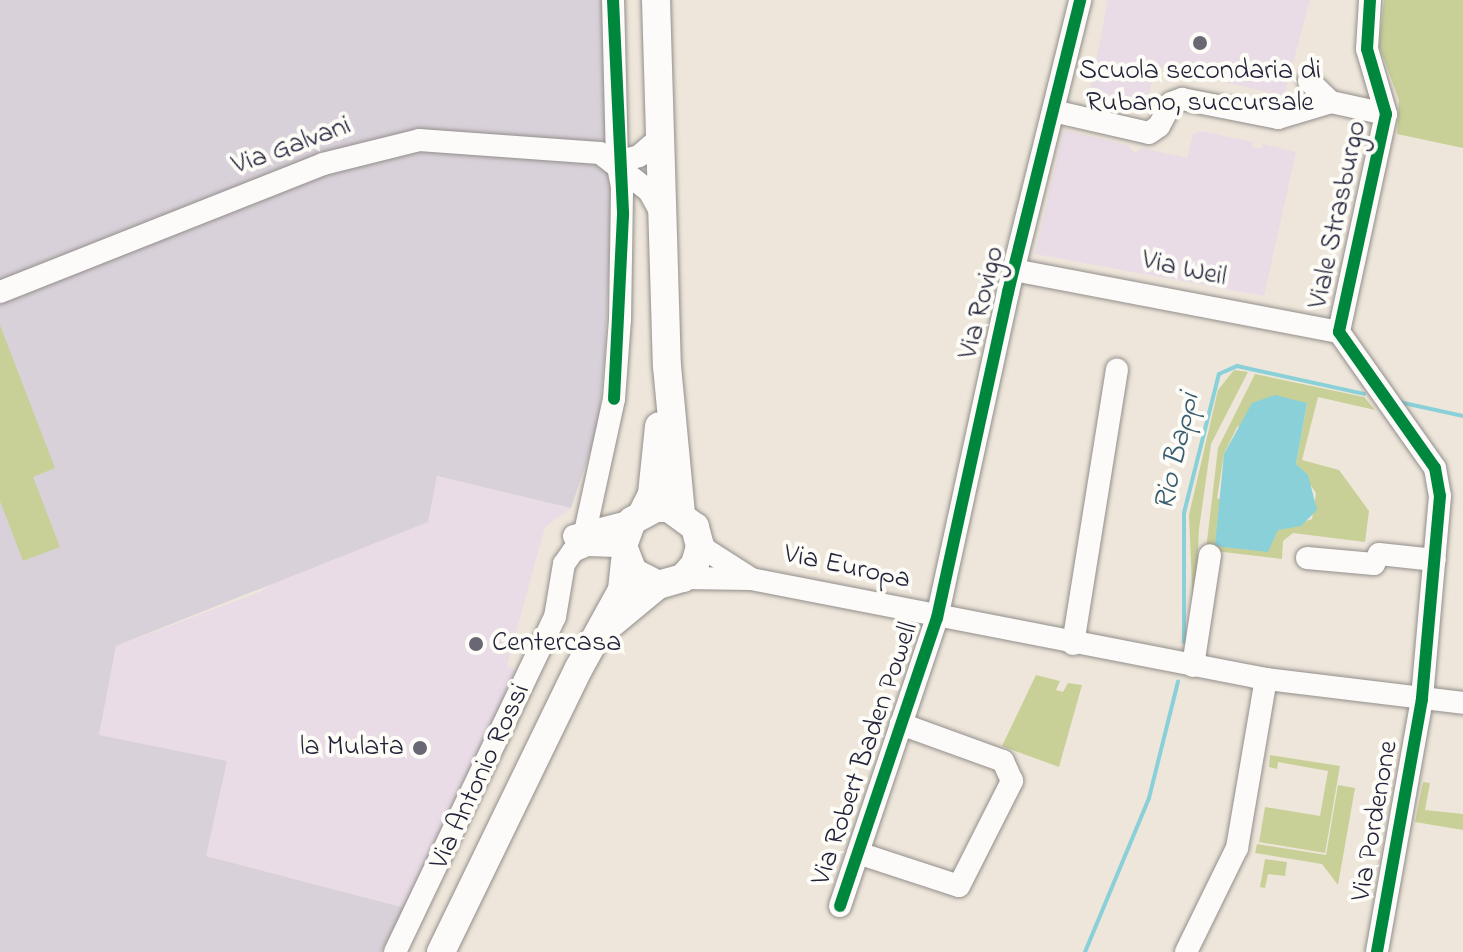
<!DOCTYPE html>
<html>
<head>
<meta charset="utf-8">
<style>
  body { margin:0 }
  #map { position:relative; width:1463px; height:952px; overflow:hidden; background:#eee6da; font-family:"Indie Flower",sans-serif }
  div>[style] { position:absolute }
  .built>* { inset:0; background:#e9dce6 }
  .industrial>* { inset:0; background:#d9d1d9 }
  .green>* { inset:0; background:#c8d098 }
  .water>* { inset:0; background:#89d0d9 }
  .stream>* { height:4px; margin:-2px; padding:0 2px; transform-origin:2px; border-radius:2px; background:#89d0d9 }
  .roads { filter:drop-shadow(0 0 2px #928e8c) drop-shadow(0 0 2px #928e8c) }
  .minor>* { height:22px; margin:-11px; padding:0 11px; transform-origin:11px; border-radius:11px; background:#fcfbf9 }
  .major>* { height:28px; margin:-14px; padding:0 14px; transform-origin:14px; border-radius:14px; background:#fcfbf9 }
  .cycleway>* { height:12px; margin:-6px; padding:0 6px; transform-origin:6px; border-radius:6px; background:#00873e }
  .dots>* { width:22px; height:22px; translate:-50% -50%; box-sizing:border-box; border:4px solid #fdfcf7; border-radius:50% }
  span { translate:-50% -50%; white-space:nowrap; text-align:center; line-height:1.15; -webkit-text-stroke:8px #fdfcf7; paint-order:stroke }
  .poi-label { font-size:28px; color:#22223b }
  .left { translate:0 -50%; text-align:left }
  .right { translate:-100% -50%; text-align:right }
  .street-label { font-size:28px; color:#22223b }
  .water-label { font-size:30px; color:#375c72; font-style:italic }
</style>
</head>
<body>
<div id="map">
  <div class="built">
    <i style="clip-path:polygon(1108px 0,1310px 0,1284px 96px,1156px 66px,1144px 114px,1088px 101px)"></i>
    <i style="clip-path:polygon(1064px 130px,1127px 145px,1135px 153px,1142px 148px,1187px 158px,1193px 134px,1201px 131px,1253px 142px,1252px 147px,1261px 149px,1263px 144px,1296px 152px,1264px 296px,1035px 254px)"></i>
    <i style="clip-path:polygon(436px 476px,571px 508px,545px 527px,507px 665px,520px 674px,405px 908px,206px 856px,99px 735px,116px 646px,260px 592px)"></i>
  </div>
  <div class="industrial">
    <i style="clip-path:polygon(0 0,604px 0,611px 222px,605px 351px,598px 428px,571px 508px,437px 476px,428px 522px,116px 646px,99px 735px,227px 761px,206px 856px,405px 908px,381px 952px,0 952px)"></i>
  </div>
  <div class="green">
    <i style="clip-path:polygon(1384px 0,1463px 0,1463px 148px,1397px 134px,1399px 100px,1379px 46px)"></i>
    <i style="clip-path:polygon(0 325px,55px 468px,33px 477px,60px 547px,23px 561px,0 501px)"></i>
    <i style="clip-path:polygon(1234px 370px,1248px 372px,1211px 444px,1199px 529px,1194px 631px,1189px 515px,1218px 390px)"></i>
    <i style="clip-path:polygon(evenodd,1255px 374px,1364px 397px,1375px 410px,1318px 397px,1302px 460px,1339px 470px,1369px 511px,1365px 542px,1293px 533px,1283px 541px,1282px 559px,1206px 550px,1218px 448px,1255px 374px,1307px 403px,1296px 464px,1316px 493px,1312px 519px,1278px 530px,1217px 498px,1224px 454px,1237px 427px,1307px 403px)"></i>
    <i style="clip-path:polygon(1036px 675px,1060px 681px,1056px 690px,1063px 692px,1068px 683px,1082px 685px,1059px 767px,1002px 746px)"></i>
    <i style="clip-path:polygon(1270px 755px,1340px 766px,1325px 853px,1259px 842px,1265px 807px,1320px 816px,1328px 771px,1278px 762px,1277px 769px,1269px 767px)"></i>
    <i style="clip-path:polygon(1423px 782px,1430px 783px,1425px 810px,1463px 814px,1463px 830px,1415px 822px)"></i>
    <i style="clip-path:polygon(1338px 785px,1355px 788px,1338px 885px,1322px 864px,1255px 853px,1257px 844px,1326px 855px)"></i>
    <i style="clip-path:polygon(1265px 859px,1287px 862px,1285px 876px,1268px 874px,1265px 888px,1260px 887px)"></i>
  </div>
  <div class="water">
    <i style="clip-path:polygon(1275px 395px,1307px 403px,1296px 464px,1308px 475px,1317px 510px,1301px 526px,1278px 530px,1268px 552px,1215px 546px,1224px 454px,1252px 403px)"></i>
  </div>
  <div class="stream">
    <i style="left:1399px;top:402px;width:66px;rotate:12.3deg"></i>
    <i style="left:1184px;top:642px;width:129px;rotate:-90deg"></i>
    <i style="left:1184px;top:513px;width:143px;rotate:-75.9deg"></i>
    <i style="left:1219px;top:374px;width:20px;rotate:-24deg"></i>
    <i style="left:1237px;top:366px;width:130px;rotate:12.4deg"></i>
    <i style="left:1085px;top:952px;width:167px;rotate:-67.4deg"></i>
    <i style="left:1149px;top:798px;width:120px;rotate:-76deg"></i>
  </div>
  <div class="roads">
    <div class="minor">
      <i style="left:1370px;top:0;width:49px;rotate:93.5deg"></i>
      <i style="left:1367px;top:49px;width:68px;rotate:73.7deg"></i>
      <i style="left:1386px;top:114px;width:223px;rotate:102.2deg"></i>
      <i style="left:1339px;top:332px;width:166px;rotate:54.8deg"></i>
      <i style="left:1435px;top:468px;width:28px;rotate:80deg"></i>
      <i style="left:1440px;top:496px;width:204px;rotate:95.1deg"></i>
      <i style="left:1422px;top:699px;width:257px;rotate:100.1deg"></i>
      <i style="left:1309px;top:81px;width:30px;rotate:44deg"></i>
      <i style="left:1053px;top:111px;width:98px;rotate:12.9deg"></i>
      <i style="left:1149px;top:133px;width:12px;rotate:-35deg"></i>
      <i style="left:1159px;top:126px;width:26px;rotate:-62deg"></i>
      <i style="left:1171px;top:103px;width:12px;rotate:-20deg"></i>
      <i style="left:1182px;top:99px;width:98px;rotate:11.2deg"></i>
      <i style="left:1278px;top:118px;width:55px;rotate:-16.8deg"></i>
      <i style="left:1331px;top:102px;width:56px;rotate:12.3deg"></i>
      <i style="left:617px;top:162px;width:23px;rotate:-15deg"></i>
      <i style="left:639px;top:156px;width:29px;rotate:-41deg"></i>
      <i style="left:1014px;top:270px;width:331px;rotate:10.8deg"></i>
      <i style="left:0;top:292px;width:347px;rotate:-21.6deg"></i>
      <i style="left:323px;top:164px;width:99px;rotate:-14deg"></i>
      <i style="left:419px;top:140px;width:181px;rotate:4.1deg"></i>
      <i style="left:600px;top:153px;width:62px;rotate:37.8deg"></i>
      <i style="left:649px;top:191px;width:29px;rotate:61deg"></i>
      <i style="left:585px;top:532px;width:136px;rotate:-77.7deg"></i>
      <i style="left:614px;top:399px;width:79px;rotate:-85.7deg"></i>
      <i style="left:620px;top:320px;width:133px;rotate:-89.1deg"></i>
      <i style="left:622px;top:187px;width:25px;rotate:-101deg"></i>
      <i style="left:617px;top:162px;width:162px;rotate:-91.4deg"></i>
      <i style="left:574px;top:536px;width:60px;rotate:-14.5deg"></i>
      <i style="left:700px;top:546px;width:59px;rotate:32.6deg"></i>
      <i style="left:1307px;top:558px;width:67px;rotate:5.1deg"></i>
      <i style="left:1374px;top:564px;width:11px;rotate:-63deg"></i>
      <i style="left:1379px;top:554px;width:56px;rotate:6.1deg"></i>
      <i style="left:683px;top:578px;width:68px;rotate:0.8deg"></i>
      <i style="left:751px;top:579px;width:525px;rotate:10.99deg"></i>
      <i style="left:1266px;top:679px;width:198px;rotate:6.9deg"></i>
      <i style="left:1073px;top:644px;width:278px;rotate:-80.9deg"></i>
      <i style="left:1193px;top:666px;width:112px;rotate:-81.3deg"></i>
      <i style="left:858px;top:853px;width:106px;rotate:18.1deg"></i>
      <i style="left:959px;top:886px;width:118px;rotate:-63.2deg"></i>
      <i style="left:1012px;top:781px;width:22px;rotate:-114deg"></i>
      <i style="left:1003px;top:761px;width:109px;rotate:-160.1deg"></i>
      <i style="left:840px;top:906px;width:304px;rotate:-71.4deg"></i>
      <i style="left:937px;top:618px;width:334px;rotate:-77.7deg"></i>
      <i style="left:1008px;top:292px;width:301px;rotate:-76.1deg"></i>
      <i style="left:395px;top:952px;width:371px;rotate:-64.5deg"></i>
      <i style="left:555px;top:617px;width:54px;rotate:-80.4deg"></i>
      <i style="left:564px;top:564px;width:16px;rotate:-55deg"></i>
      <i style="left:573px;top:551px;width:15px;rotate:-23deg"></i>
      <i style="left:587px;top:545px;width:36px;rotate:2deg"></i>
      <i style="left:1186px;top:952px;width:116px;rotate:-63.9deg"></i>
      <i style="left:1237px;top:848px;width:171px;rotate:-80.3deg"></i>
    </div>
    <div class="major">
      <i style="left:656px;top:0;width:366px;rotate:88.3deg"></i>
      <i style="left:667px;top:366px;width:148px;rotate:84.6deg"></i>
      <i style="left:643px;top:512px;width:20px;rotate:-63deg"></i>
      <i style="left:652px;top:494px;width:68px;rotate:-84.1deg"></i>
      <i style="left:612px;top:623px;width:60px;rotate:-39.6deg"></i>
      <i style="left:658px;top:585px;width:26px;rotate:-16deg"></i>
      <i style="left:683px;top:578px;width:18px;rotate:-49deg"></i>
      <i style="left:695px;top:564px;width:19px;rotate:-74deg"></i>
      <i style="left:700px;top:546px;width:20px;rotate:-105deg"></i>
      <i style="left:695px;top:527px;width:32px;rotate:-144deg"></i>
      <i style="left:669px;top:508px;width:13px;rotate:180deg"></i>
      <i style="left:656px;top:508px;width:27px;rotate:152deg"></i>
      <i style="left:632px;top:521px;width:27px;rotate:110deg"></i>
      <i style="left:623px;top:546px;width:28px;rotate:69deg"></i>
      <i style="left:633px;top:572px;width:28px;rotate:27deg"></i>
      <i style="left:441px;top:952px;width:316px;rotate:-64.1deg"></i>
      <i style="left:579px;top:668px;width:89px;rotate:-61.1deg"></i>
      <i style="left:622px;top:590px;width:30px;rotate:-84deg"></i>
    </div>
  </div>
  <div class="cycleway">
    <i style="left:613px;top:0;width:215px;rotate:87.3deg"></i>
    <i style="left:623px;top:215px;width:184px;rotate:92.8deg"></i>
    <i style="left:1370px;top:0;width:49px;rotate:93.5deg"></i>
    <i style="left:1367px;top:49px;width:68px;rotate:73.7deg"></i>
    <i style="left:1386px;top:114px;width:223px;rotate:102.2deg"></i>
    <i style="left:1339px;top:332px;width:166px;rotate:54.8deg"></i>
    <i style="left:1435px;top:468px;width:28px;rotate:80deg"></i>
    <i style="left:1440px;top:496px;width:204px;rotate:95.1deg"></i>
    <i style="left:1422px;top:699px;width:257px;rotate:100.1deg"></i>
    <i style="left:840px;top:906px;width:304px;rotate:-71.4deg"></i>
    <i style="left:937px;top:618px;width:334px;rotate:-77.7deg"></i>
    <i style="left:1008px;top:292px;width:301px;rotate:-76.1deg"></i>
  </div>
  <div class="dots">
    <i style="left:1200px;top:43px;background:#696773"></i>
    <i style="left:476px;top:644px;background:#696773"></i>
    <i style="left:420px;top:748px;background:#696773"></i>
  </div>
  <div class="poi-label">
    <span style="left:1200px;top:88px">Scuola secondaria di<br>Rubano, succursale</span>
    <span class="left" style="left:492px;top:644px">Centercasa</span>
    <span class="right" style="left:404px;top:748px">la Mulata</span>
  </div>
  <div class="street-label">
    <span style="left:292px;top:147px;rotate:-20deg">Via Galvani</span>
    <span style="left:1339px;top:215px;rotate:-78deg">Viale Strasburgo</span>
    <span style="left:1184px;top:270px;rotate:12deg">Via Weil</span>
    <span style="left:983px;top:303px;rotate:-76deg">Via Rovigo</span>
    <span style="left:847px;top:568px;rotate:12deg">Via Europa</span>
    <span style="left:866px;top:754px;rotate:-71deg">Via Robert Baden Powell</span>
    <span style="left:481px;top:777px;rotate:-65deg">Via Antonio Rossi</span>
    <span style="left:1376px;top:821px;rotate:-80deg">Via Pordenone</span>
  </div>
  <div class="water-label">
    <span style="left:1178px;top:452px;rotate:-77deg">Rio Bappi</span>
  </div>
</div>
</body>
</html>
